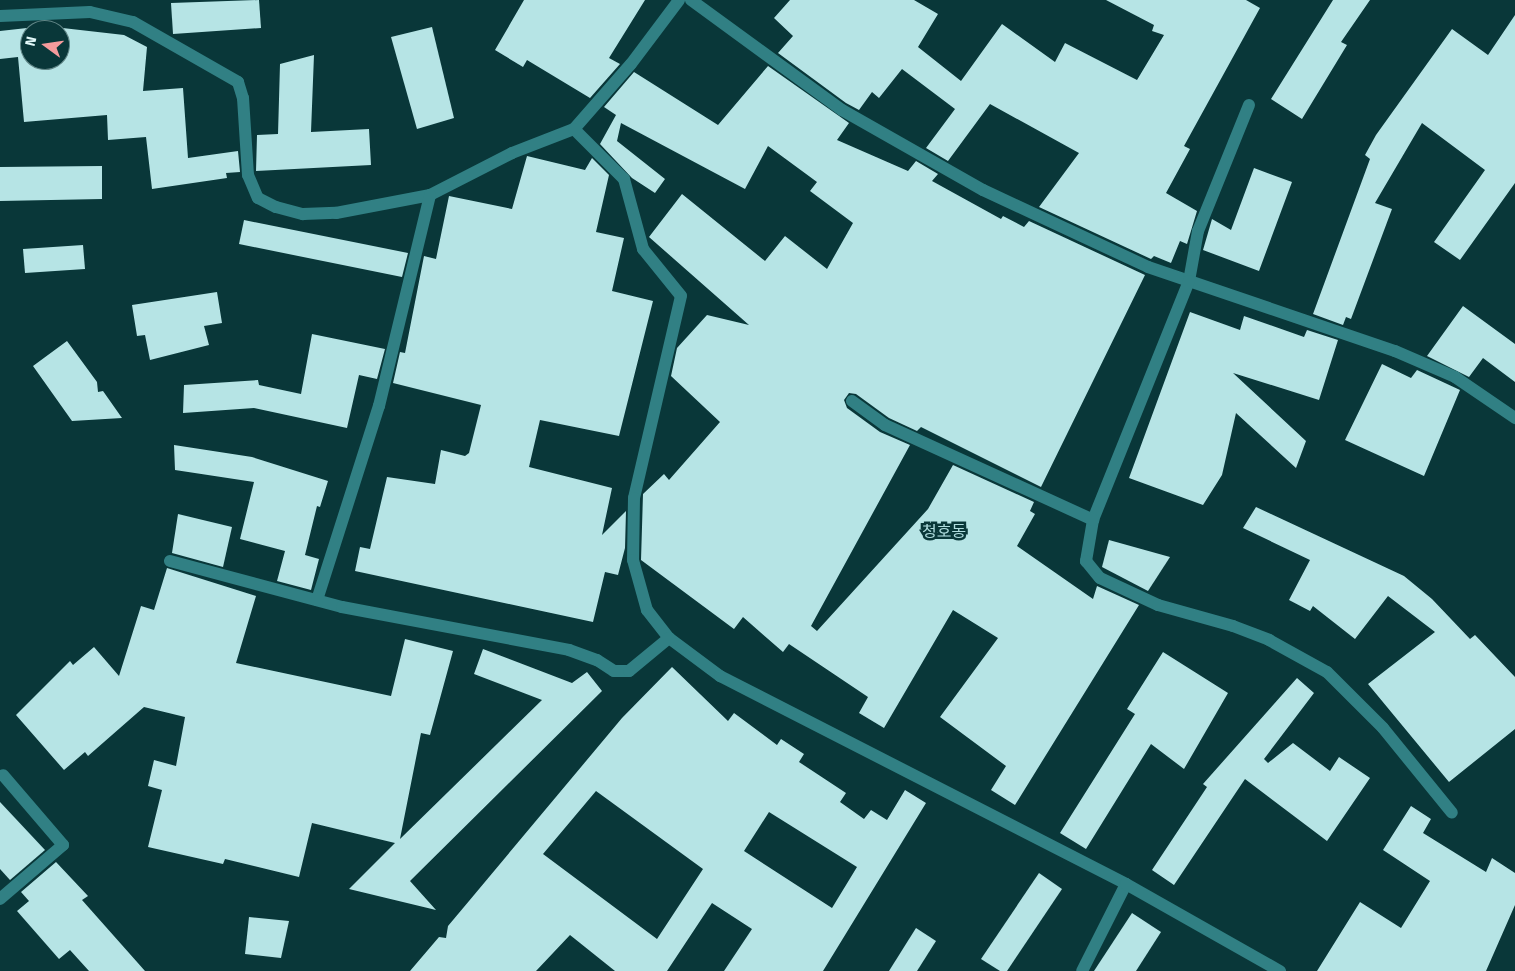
<!DOCTYPE html>
<html>
<head>
<meta charset="utf-8">
<style>
  body { margin:0 }
  #map { position:relative; width:1515px; height:971px; overflow:hidden; background:#093739; font-family:"Fira Sans","Noto Sans KR",sans-serif }
  div>[style] { position:absolute }
  .building>* { inset:0; background:#b6e4e5 }
  .street>* { height:12px; margin:-6px; padding:0 6px; transform-origin:6px; border-radius:6px; background:#318084 }
  span { translate:-50% -50%; white-space:nowrap; text-align:center; line-height:1.15; -webkit-text-stroke:5px #093739; paint-order:stroke }
  .quarter-label { font-size:16px; color:#b0dddf }
  .north { position:absolute; left:20px; top:20px; width:50px; height:50px; box-sizing:border-box; background:#093739; border:1px solid #608586; border-radius:50%; rotate:284deg; font-size:14px; font-weight:700; line-height:20px; text-align:center; color:#e3f9fa }
  .north::after { content:''; display:block; margin:auto; width:18px; height:22px; background:#f59b9c; clip-path:polygon(50% 0,100% 100%,50% 72%,0 100%) }
</style>
</head>
<body>
<div id="map">
  <div class="building">
    <i style="clip-path:polygon(259px 0,261px 28px,173px 34px,171px 3px)"></i>
    <i style="clip-path:polygon(524px 0,645px 0,609px 58px,620px 64px,590px 98px,527px 60px,523px 67px,495px 50px)"></i>
    <i style="clip-path:polygon(790px 0,914px 0,938px 14px,918px 47px,961px 81px,1002px 24px,1055px 62px,1065px 43px,1137px 80px,1164px 35px,1152px 31px,1154px 25px,1106px 0,1246px 0,1260px 8px,1184px 146px,1190px 149px,1166px 193px,1197px 211px,1187px 244px,1180px 241px,1171px 263px,1154px 256px,1151px 259px,1039px 207px,1079px 153px,990px 104px,948px 161px,926px 148px,955px 109px,902px 69px,879px 98px,872px 92px,859px 110px,846px 103px,778px 53px,793px 36px,774px 18px)"></i>
    <i style="clip-path:polygon(1333px 0,1370px 0,1341px 42px,1347px 45px,1302px 119px,1271px 99px)"></i>
    <i style="clip-path:polygon(1515px 15px,1515px 183px,1460px 260px,1434px 242px,1485px 170px,1422px 123px,1375px 203px,1392px 209px,1351px 319px,1346px 317px,1343px 325px,1313px 314px,1370px 159px,1365px 155px,1376px 135px,1452px 29px,1488px 55px)"></i>
    <i style="clip-path:polygon(evenodd,45px 26px,124px 35px,147px 47px,143px 91px,183px 88px,188px 158px,238px 151px,240px 172px,226px 173px,227px 178px,152px 189px,146px 137px,108px 140px,107px 115px,24px 122px,18px 57px,0 59px,0 31px,45px 26px,30px 30px,60px 30px,60px 60px,30px 60px,30px 30px)"></i>
    <i style="clip-path:polygon(432px 27px,454px 118px,417px 129px,391px 37px)"></i>
    <i style="clip-path:polygon(314px 55px,311px 132px,369px 129px,371px 165px,256px 171px,257px 135px,278px 134px,280px 64px)"></i>
    <i style="clip-path:polygon(768px 66px,849px 123px,837px 140px,908px 171px,916px 161px,938px 174px,932px 181px,1001px 219px,1003px 216px,1024px 227px,1029px 221px,1145px 275px,1041px 487px,921px 427px,917px 431px,889px 418px,856px 394px,849px 393px,844px 400px,847px 408px,880px 432px,910px 445px,811px 626px,817px 631px,928px 509px,953px 465px,1034px 502px,1030px 511px,1035px 514px,1017px 546px,1093px 599px,1097px 586px,1139px 605px,1015px 805px,991px 790px,1006px 766px,940px 717px,998px 638px,953px 610px,884px 728px,859px 713px,868px 697px,789px 644px,783px 652px,743px 617px,734px 629px,641px 560px,643px 494px,664px 474px,669px 480px,720px 422px,671px 376px,677px 348px,707px 315px,749px 325px,649px 237px,682px 194px,765px 261px,785px 236px,827px 269px,853px 223px,810px 191px,817px 182px,768px 146px,745px 189px,621px 123px,617px 141px,665px 179px,655px 193px,632px 178px,600px 144px,616px 115px,604px 107px,634px 72px,718px 125px)"></i>
    <i style="clip-path:polygon(527px 156px,585px 170px,592px 158px,609px 175px,596px 232px,624px 238px,612px 291px,653px 301px,619px 436px,540px 420px,529px 467px,612px 488px,602px 535px,626px 511px,625px 548px,618px 575px,605px 572px,593px 622px,355px 571px,360px 547px,370px 549px,387px 477px,435px 484px,441px 450px,465px 456px,469px 453px,481px 405px,393px 383px,400px 352px,405px 353px,424px 256px,436px 259px,449px 196px,512px 209px)"></i>
    <i style="clip-path:polygon(102px 166px,102px 199px,0 201px,0 167px)"></i>
    <i style="clip-path:polygon(1254px 168px,1292px 182px,1259px 271px,1203px 250px,1212px 219px,1231px 230px)"></i>
    <i style="clip-path:polygon(244px 220px,408px 253px,402px 277px,239px 244px)"></i>
    <i style="clip-path:polygon(83px 245px,85px 269px,25px 273px,23px 249px)"></i>
    <i style="clip-path:polygon(217px 292px,222px 323px,204px 326px,209px 345px,150px 360px,145px 335px,137px 336px,132px 305px)"></i>
    <i style="clip-path:polygon(1463px 306px,1515px 344px,1515px 382px,1483px 358px,1469px 377px,1427px 356px)"></i>
    <i style="clip-path:polygon(1190px 312px,1240px 330px,1244px 316px,1304px 337px,1307px 330px,1338px 340px,1319px 400px,1233px 373px,1306px 441px,1296px 468px,1236px 413px,1222px 475px,1203px 505px,1129px 478px)"></i>
    <i style="clip-path:polygon(312px 334px,385px 349px,377px 379px,359px 375px,347px 428px,254px 408px,183px 413px,184px 385px,258px 380px,259px 385px,301px 394px)"></i>
    <i style="clip-path:polygon(67px 341px,97px 382px,98px 392px,103px 391px,122px 418px,72px 421px,33px 366px)"></i>
    <i style="clip-path:polygon(1382px 364px,1411px 378px,1417px 370px,1460px 390px,1424px 476px,1345px 440px)"></i>
    <i style="clip-path:polygon(174px 445px,252px 457px,328px 481px,320px 507px,317px 506px,305px 555px,319px 559px,311px 590px,277px 581px,285px 551px,240px 539px,254px 482px,175px 470px)"></i>
    <i style="clip-path:polygon(1256px 507px,1404px 576px,1432px 599px,1470px 639px,1475px 635px,1515px 677px,1515px 729px,1449px 782px,1368px 684px,1435px 632px,1388px 596px,1355px 639px,1313px 606px,1310px 611px,1289px 600px,1310px 560px,1243px 528px)"></i>
    <i style="clip-path:polygon(178px 514px,232px 527px,223px 567px,172px 553px)"></i>
    <i style="clip-path:polygon(1109px 540px,1170px 557px,1148px 591px,1102px 567px)"></i>
    <i style="clip-path:polygon(167px 568px,256px 596px,236px 663px,391px 696px,405px 639px,453px 651px,430px 735px,421px 733px,400px 839px,542px 700px,474px 674px,483px 649px,572px 683px,587px 672px,602px 691px,410px 881px,436px 910px,349px 889px,395px 843px,312px 823px,299px 877px,225px 859px,223px 864px,148px 847px,162px 790px,148px 786px,154px 760px,176px 766px,185px 717px,144px 707px,88px 756px,85px 752px,64px 770px,16px 715px,70px 661px,73px 665px,94px 647px,119px 676px,141px 606px,154px 610px)"></i>
    <i style="clip-path:polygon(1163px 652px,1228px 693px,1184px 769px,1151px 744px,1086px 849px,1060px 833px,1135px 714px,1127px 709px)"></i>
    <i style="clip-path:polygon(evenodd,672px 667px,728px 721px,734px 713px,777px 745px,781px 739px,804px 754px,799px 762px,846px 793px,840px 802px,864px 819px,871px 810px,887px 820px,905px 790px,926px 803px,823px 971px,724px 971px,752px 929px,712px 903px,667px 971px,615px 971px,570px 935px,536px 971px,410px 971px,439px 937px,446px 938px,448px 926px,469px 901px,622px 718px,672px 667px,596px 791px,703px 869px,657px 939px,543px 854px,596px 791px,672px 667px,769px 812px,857px 867px,832px 908px,744px 851px,769px 812px)"></i>
    <i style="clip-path:polygon(1297px 678px,1314px 693px,1264px 759px,1268px 763px,1293px 743px,1330px 771px,1339px 757px,1370px 778px,1327px 841px,1245px 779px,1174px 885px,1152px 870px,1207px 787px,1203px 784px)"></i>
    <i style="clip-path:polygon(0 802px,45px 850px,10px 880px,0 869px)"></i>
    <i style="clip-path:polygon(1411px 806px,1431px 819px,1423px 833px,1486px 872px,1492px 858px,1515px 873px,1515px 905px,1486px 971px,1317px 971px,1360px 902px,1401px 928px,1430px 881px,1383px 850px)"></i>
    <i style="clip-path:polygon(56px 862px,88px 896px,82px 900px,145px 971px,89px 971px,70px 950px,59px 959px,17px 911px,29px 901px,21px 892px)"></i>
    <i style="clip-path:polygon(1039px 873px,1062px 889px,1007px 971px,1000px 971px,981px 959px)"></i>
    <i style="clip-path:polygon(1132px 913px,1161px 932px,1136px 971px,1094px 971px)"></i>
    <i style="clip-path:polygon(249px 917px,289px 921px,281px 958px,245px 954px)"></i>
    <i style="clip-path:polygon(916px 928px,936px 941px,917px 971px,889px 971px)"></i>
  </div>
  <div class="street">
    <i style="left:691px;top:0;width:187px;rotate:36.1deg"></i>
    <i style="left:842px;top:110px;width:162px;rotate:29.6deg"></i>
    <i style="left:983px;top:190px;width:182px;rotate:25deg"></i>
    <i style="left:1148px;top:267px;width:261px;rotate:18.8deg"></i>
    <i style="left:1395px;top:351px;width:65px;rotate:23.4deg"></i>
    <i style="left:1455px;top:377px;width:73px;rotate:34.3deg"></i>
    <i style="left:0;top:16px;width:90px;rotate:-2.5deg"></i>
    <i style="left:90px;top:12px;width:44px;rotate:13.1deg"></i>
    <i style="left:133px;top:22px;width:121px;rotate:29.7deg"></i>
    <i style="left:238px;top:82px;width:17px;rotate:73deg"></i>
    <i style="left:243px;top:98px;width:77px;rotate:86.3deg"></i>
    <i style="left:248px;top:175px;width:25px;rotate:67deg"></i>
    <i style="left:258px;top:198px;width:20px;rotate:27deg"></i>
    <i style="left:276px;top:207px;width:28px;rotate:15deg"></i>
    <i style="left:303px;top:214px;width:33px;rotate:-2deg"></i>
    <i style="left:336px;top:213px;width:96px;rotate:-10.8deg"></i>
    <i style="left:430px;top:195px;width:92px;rotate:-27.1deg"></i>
    <i style="left:512px;top:153px;width:66px;rotate:-21.2deg"></i>
    <i style="left:574px;top:129px;width:86px;rotate:-48.8deg"></i>
    <i style="left:631px;top:64px;width:80px;rotate:-53.1deg"></i>
    <i style="left:1249px;top:105px;width:136px;rotate:112deg"></i>
    <i style="left:1198px;top:231px;width:51px;rotate:100.2deg"></i>
    <i style="left:1189px;top:281px;width:258px;rotate:111.9deg"></i>
    <i style="left:1093px;top:520px;width:42px;rotate:99.7deg"></i>
    <i style="left:1086px;top:561px;width:22px;rotate:51deg"></i>
    <i style="left:1100px;top:578px;width:64px;rotate:25deg"></i>
    <i style="left:1158px;top:605px;width:78px;rotate:15.6deg"></i>
    <i style="left:1233px;top:626px;width:39px;rotate:21deg"></i>
    <i style="left:1269px;top:640px;width:66px;rotate:28.9deg"></i>
    <i style="left:1327px;top:672px;width:79px;rotate:45deg"></i>
    <i style="left:1383px;top:728px;width:109px;rotate:50.9deg"></i>
    <i style="left:574px;top:129px;width:71px;rotate:45deg"></i>
    <i style="left:624px;top:179px;width:73px;rotate:74.8deg"></i>
    <i style="left:643px;top:249px;width:60px;rotate:51deg"></i>
    <i style="left:681px;top:296px;width:207px;rotate:103.1deg"></i>
    <i style="left:634px;top:498px;width:62px;rotate:90.9deg"></i>
    <i style="left:633px;top:560px;width:52px;rotate:74.4deg"></i>
    <i style="left:647px;top:610px;width:36px;rotate:52deg"></i>
    <i style="left:669px;top:638px;width:64px;rotate:36.7deg"></i>
    <i style="left:720px;top:676px;width:456px;rotate:27.1deg"></i>
    <i style="left:1126px;top:884px;width:97px;rotate:116.8deg"></i>
    <i style="left:852px;top:401px;width:41px;rotate:36deg"></i>
    <i style="left:885px;top:425px;width:229px;rotate:24.5deg"></i>
    <i style="left:170px;top:561px;width:178px;rotate:15deg"></i>
    <i style="left:342px;top:607px;width:231px;rotate:10.7deg"></i>
    <i style="left:569px;top:650px;width:30px;rotate:20deg"></i>
    <i style="left:597px;top:660px;width:20px;rotate:33deg"></i>
    <i style="left:614px;top:671px;width:15px"></i>
    <i style="left:629px;top:671px;width:52px;rotate:-39.5deg"></i>
    <i style="left:317px;top:600px;width:204px;rotate:-72.3deg"></i>
    <i style="left:379px;top:406px;width:217px;rotate:-76.4deg"></i>
    <i style="left:1126px;top:884px;width:177px;rotate:29.5deg"></i>
    <i style="left:0;top:899px;width:83px;rotate:-40.6deg"></i>
    <i style="left:63px;top:845px;width:92px;rotate:-130.6deg"></i>
  </div>
  <div class="quarter-label">
    <span style="left:944px;top:532px">청호동</span>
  </div>
  <div class="north">N</div>
</div>
</body>
</html>
